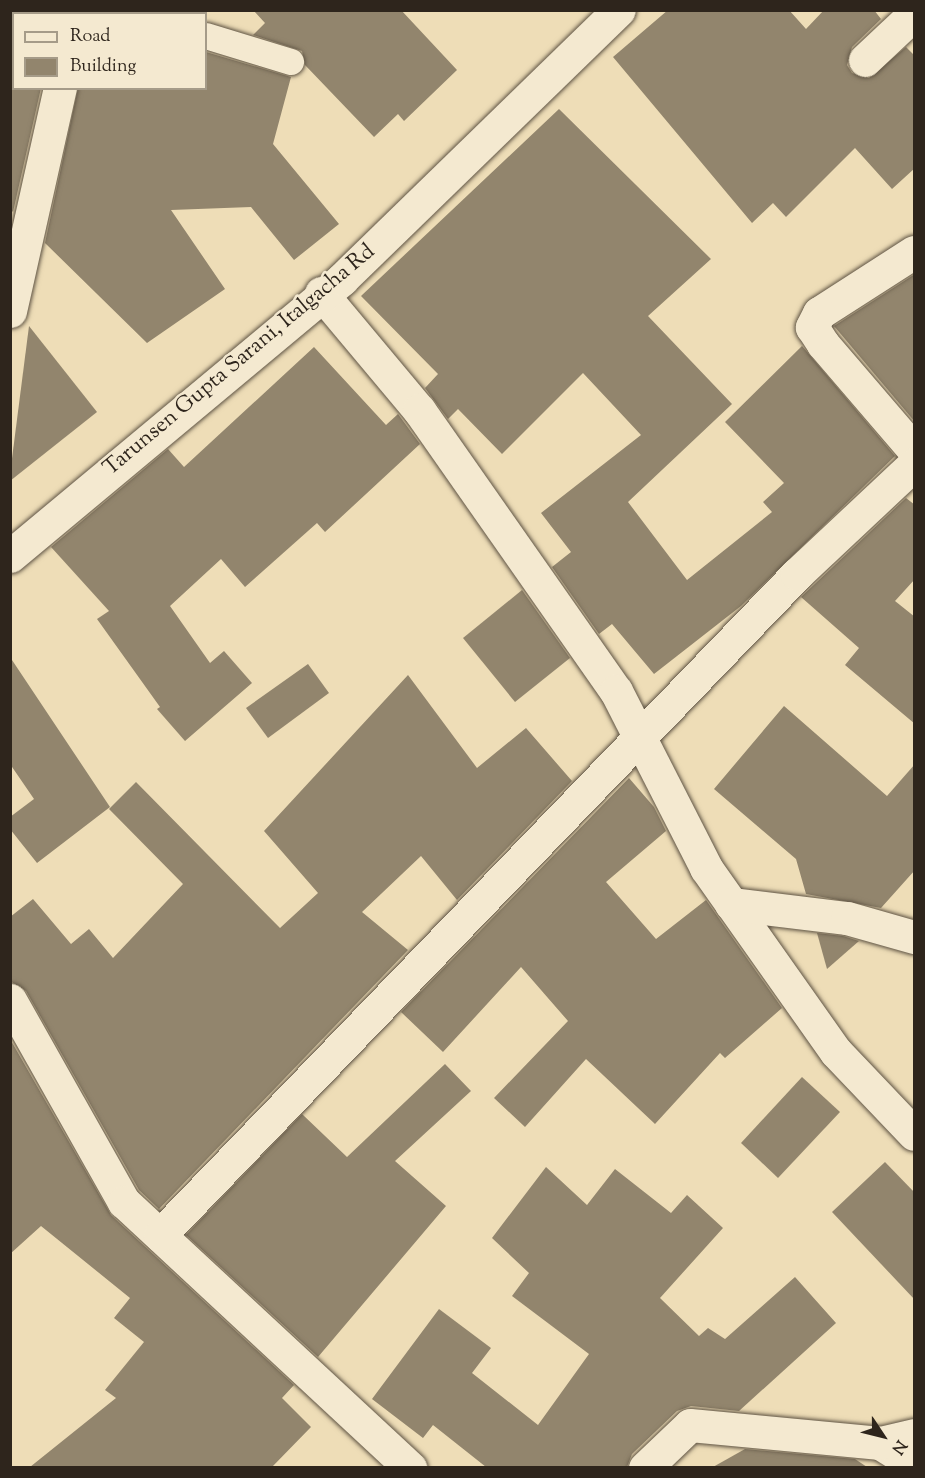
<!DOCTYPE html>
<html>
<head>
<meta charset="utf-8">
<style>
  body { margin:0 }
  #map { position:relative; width:925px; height:1478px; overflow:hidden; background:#eeddb7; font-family:"Sorts Mill Goudy",serif }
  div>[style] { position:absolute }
  .building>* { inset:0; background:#92856d }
  .roads { filter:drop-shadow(0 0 2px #5e5343) drop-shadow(0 0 2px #5e5343) }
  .lane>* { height:26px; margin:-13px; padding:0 13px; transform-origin:13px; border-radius:13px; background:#f4e9d0 }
  .street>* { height:33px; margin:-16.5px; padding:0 16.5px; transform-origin:16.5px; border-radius:16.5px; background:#f4e9d0 }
  .secondary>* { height:33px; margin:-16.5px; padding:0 16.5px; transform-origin:16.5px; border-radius:16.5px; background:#f4e9d0 }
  span { translate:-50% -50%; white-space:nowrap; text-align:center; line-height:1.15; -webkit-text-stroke:5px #f4e9d0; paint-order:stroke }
  .street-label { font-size:22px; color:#2e251c }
  .frame { position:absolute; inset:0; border:12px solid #2e251c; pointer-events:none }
  .legend { position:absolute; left:12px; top:12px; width:195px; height:78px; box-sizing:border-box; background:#f4e9d0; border:2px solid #a59b88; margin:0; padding:8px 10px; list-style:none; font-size:18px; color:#2e251c }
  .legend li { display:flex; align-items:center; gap:12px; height:30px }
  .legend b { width:30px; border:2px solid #a59b88 }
  .north { position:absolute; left:853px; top:1406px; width:60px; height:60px; -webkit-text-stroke:4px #f4e9d0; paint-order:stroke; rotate:125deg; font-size:16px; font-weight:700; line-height:24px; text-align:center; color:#2e251c }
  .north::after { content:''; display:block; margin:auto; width:21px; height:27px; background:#2e251c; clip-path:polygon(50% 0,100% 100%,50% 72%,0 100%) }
</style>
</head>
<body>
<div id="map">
  <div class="building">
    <i style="clip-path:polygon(253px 10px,401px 10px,457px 70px,404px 121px,398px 114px,374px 137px,305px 65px,302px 51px,253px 35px,265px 23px)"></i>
    <i style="clip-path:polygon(668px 10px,789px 10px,806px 29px,824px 10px,874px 10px,881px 19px,852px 47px,847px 65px,852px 73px,869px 78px,906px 47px,915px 56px,915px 168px,892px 189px,855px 148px,786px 217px,773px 203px,752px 223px,613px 57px)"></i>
    <i style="clip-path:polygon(206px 52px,291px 77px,273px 144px,339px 224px,294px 260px,251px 207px,171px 210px,225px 289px,147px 343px,45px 243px,78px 88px,206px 88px)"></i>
    <i style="clip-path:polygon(10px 88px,41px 88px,13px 212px,10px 209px)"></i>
    <i style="clip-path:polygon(559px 109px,711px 259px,648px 316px,732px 404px,628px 502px,687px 580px,772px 512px,763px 502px,784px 483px,725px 422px,802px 346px,895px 456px,741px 606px,654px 674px,612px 624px,599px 634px,552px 567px,571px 552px,541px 513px,641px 435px,583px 373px,502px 454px,458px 409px,448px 419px,425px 388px,438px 374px,361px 296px)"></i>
    <i style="clip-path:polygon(915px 274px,915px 422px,834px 326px)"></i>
    <i style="clip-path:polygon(29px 326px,97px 412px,10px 481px,10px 474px)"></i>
    <i style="clip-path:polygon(314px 347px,386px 425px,398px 414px,420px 444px,325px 532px,317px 523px,245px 587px,221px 559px,170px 606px,210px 663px,224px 651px,252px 683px,185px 741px,157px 709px,160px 707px,97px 619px,109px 611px,51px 547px,168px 449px,184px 467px)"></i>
    <i style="clip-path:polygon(906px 498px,915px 505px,915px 579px,895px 601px,915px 617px,915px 724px,845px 665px,859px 648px,801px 597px)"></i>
    <i style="clip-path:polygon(522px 590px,570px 658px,515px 702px,463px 638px)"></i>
    <i style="clip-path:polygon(10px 657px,110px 807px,37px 863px,10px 829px,10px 817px,34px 799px,10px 764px)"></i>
    <i style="clip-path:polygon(308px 664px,329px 693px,268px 738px,246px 708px)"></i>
    <i style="clip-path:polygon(408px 675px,477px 768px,526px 728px,572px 781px,457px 900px,421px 856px,362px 912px,408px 950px,159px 1209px,139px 1190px,26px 991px,10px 981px,10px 917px,33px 899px,71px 944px,89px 929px,113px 958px,183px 884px,109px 809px,136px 782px,280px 928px,318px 893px,264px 831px)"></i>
    <i style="clip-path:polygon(784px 706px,887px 796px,915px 764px,915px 870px,881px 908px,806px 894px,796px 859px,714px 789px)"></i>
    <i style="clip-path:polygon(629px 778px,654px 807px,666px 831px,606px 882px,656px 939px,706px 900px,782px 1008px,725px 1058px,720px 1053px,655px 1124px,586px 1059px,525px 1127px,494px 1098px,568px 1021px,521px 967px,443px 1052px,401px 1012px)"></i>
    <i style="clip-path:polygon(817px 933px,843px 936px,859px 941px,827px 969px)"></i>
    <i style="clip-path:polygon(10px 1039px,111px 1215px,294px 1385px,282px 1398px,311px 1427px,272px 1467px,30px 1467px,116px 1398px,105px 1390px,144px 1342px,114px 1318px,130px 1298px,41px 1226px,10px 1254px)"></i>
    <i style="clip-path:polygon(445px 1064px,471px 1091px,395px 1161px,446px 1206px,318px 1357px,186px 1235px,302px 1114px,347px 1157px)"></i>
    <i style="clip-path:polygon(802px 1077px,840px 1112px,778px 1178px,741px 1143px)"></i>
    <i style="clip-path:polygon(885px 1162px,915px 1193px,915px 1300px,832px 1212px)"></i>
    <i style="clip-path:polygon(546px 1167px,587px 1205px,615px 1169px,671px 1213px,687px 1195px,723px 1228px,660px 1298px,699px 1336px,708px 1328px,725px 1339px,795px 1277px,836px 1323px,739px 1411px,691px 1406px,677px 1411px,632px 1454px,627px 1467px,486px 1467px,433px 1425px,423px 1438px,372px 1399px,439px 1309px,491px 1348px,472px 1373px,538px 1425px,589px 1354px,512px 1296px,529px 1273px,492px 1238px)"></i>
    <i style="clip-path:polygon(745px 1449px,855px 1459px,867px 1467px,713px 1467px)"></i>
  </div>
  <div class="roads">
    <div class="lane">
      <i style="left:118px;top:10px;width:11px;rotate:22deg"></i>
      <i style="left:206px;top:36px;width:89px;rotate:17deg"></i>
    </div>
    <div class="street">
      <i style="left:76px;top:14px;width:4px;rotate:-76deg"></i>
      <i style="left:865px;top:60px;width:67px;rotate:-43.2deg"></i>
      <i style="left:914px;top:252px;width:113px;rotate:147.3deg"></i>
      <i style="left:819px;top:313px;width:16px;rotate:117deg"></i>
      <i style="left:812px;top:327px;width:20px;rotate:57deg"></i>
      <i style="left:823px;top:344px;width:140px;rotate:49.4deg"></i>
      <i style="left:321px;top:293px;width:153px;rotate:50.1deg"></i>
      <i style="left:419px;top:410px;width:343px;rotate:55deg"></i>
      <i style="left:616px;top:691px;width:199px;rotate:63deg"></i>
      <i style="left:706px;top:868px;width:225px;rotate:54.8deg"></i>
      <i style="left:836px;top:1052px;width:113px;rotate:46.4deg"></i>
      <i style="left:10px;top:311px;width:229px;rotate:-77.4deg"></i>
      <i style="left:731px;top:904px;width:117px;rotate:6.9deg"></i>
      <i style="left:847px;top:918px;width:70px;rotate:15.8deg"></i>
      <i style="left:10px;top:1000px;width:232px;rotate:60.6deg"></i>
      <i style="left:124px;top:1202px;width:391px;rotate:42.9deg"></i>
      <i style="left:160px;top:1235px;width:918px;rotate:-46.06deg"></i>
      <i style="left:797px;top:574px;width:161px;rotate:-43.2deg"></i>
      <i style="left:880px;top:1443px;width:40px;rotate:32deg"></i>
      <i style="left:645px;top:1468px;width:62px;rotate:-43.7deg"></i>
      <i style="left:690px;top:1425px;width:191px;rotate:5.4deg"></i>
      <i style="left:880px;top:1443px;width:35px;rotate:-13deg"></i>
    </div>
    <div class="secondary">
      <i style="left:10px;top:556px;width:432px;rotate:-39.8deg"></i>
      <i style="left:342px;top:279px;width:386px;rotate:-44.2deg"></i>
    </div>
  </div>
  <div class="street-label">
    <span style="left:240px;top:361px;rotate:-40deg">Tarunsen Gupta Sarani, Italgacha Rd</span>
  </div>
  <div class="frame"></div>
  <ul class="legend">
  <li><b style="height:8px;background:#f4e9d0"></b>Road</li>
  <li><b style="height:16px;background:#92856d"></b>Building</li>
  </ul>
  <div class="north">N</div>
</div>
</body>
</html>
